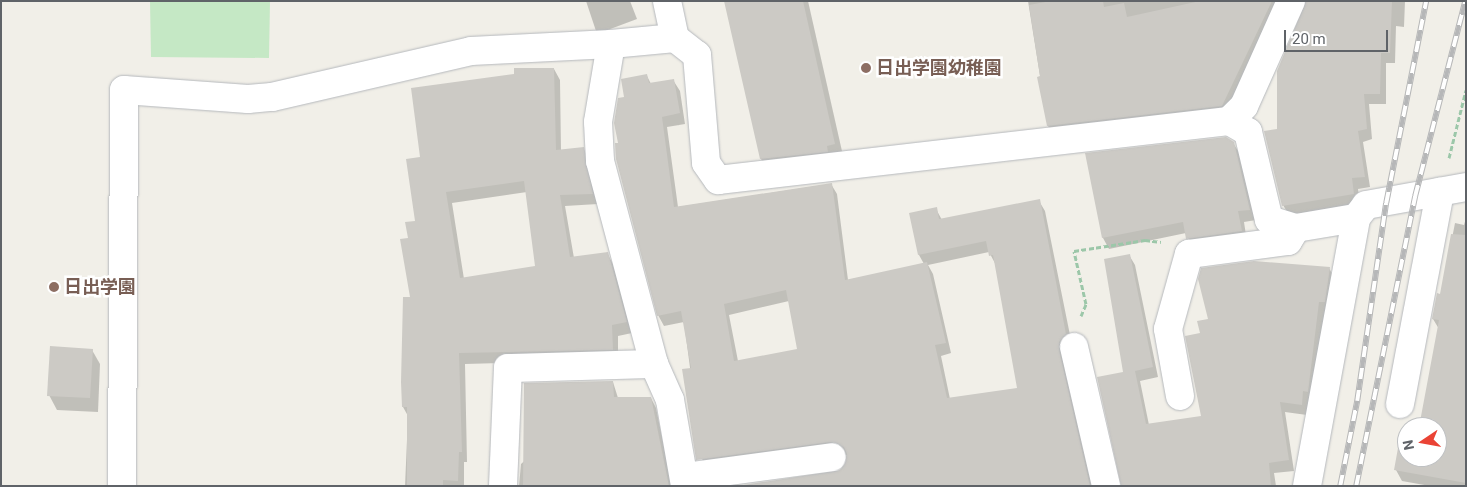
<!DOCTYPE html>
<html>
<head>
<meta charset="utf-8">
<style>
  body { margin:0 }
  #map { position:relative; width:1467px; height:487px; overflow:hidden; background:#f1efe8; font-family:Roboto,"Noto Sans JP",sans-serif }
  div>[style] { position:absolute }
  .green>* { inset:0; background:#c5e8c5 }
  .shadow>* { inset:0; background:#0003 }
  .building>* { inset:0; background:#cccac5 }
  .path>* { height:3px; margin-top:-1.5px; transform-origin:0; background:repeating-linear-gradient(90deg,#9cc7a9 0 5px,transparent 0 7.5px) }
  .roads { filter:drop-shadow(0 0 1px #b5b8bc) drop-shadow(0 0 1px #b5b8bc) }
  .minor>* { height:28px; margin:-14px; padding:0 14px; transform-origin:14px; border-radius:14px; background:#fff }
  .rail>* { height:5.5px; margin-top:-2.75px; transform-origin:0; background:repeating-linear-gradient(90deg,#fff 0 11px,#b6b7b8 0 22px); box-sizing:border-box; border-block:1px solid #b6b7b8 }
  .dots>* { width:14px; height:14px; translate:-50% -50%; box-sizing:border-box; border:2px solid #fff; border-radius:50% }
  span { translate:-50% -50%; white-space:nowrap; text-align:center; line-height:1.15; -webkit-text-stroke:5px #fff; paint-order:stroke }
  .education-label { font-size:18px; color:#785e54; font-weight:700 }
  .left { translate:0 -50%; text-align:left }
  .frame { position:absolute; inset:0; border:2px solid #5f6368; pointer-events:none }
  .north { position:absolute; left:1397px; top:417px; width:50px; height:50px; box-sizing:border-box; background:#fff; border:1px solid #bfc1c3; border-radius:50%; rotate:258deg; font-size:14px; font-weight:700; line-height:20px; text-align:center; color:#5f6368 }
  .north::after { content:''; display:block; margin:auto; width:18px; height:22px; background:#ea4335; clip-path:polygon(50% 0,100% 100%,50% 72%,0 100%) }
  .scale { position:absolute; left:1284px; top:30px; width:104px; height:22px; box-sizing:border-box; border:2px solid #5f6368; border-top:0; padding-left:6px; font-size:15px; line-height:18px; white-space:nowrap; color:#5f6368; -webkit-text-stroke:4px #fff; paint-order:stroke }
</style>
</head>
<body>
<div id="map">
  <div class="green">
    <i style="clip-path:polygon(150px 1px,270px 1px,269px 58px,151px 57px)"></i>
  </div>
  <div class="shadow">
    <i style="clip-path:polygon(586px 1px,630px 1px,637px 19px,597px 34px)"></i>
    <i style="clip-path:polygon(727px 1px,808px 1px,844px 160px,770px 175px,761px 159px)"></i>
    <i style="clip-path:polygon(1028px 1px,1288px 1px,1228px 116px,1054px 136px,1048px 126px)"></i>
    <i style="clip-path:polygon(1306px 1px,1405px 1px,1404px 27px,1396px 26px,1395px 63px,1386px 63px,1386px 104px,1369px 104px,1372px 139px,1363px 142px,1370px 187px,1358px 189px,1360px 204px,1289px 215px,1283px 205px,1279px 130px)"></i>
    <i style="clip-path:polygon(evenodd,554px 69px,560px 80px,561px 151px,583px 148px,589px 159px,598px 204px,565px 206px,574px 258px,607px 253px,613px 264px,632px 333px,618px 336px,618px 360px,465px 364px,467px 462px,464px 462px,464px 486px,405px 486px,408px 416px,403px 407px,411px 298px,409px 239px,416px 222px,421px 158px,554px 69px,527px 192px,537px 267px,464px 279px,452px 203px,527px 192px)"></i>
    <i style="clip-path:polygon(evenodd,647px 76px,651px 84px,673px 80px,680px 91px,685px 124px,667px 127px,678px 207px,831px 184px,837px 194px,848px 280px,924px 264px,919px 255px,910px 214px,936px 209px,942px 220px,1039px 201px,1045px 211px,1072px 345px,1093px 486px,746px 486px,835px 474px,847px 464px,848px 456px,836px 452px,708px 469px,702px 459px,684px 322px,664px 326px,658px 315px,619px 144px,626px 98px,647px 76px,989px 252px,997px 267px,1018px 389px,950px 399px,941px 356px,951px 353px,933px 274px,928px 265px,989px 252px,647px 76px,789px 301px,798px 350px,738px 361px,729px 315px,789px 301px)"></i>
    <i style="clip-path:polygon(1233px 143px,1240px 154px,1256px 220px,1244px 222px,1247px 242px,1193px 249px,1186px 233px,1109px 249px,1103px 238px,1087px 154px)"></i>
    <i style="clip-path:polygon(1466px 218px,1466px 486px,1430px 486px,1402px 481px,1396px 470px,1407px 440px,1407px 457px,1437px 457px,1437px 427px,1420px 427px,1439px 329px,1433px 319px,1441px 295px,1455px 223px,1464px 225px)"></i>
    <i style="clip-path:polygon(1129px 255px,1135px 265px,1158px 377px,1140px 381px,1149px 425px,1203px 417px,1202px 334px,1210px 320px,1329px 268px,1335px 279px,1330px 312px,1325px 312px,1314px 402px,1307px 415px,1285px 412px,1294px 471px,1274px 473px,1276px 486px,1122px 486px)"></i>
    <i style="clip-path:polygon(92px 350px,100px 364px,98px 412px,57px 410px,49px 395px)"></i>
    <i style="clip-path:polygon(613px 382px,618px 398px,651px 398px,656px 408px,672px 486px,519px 486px,521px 464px)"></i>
  </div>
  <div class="building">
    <i style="clip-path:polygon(724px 1px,803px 1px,835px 144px,827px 146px,828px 152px,760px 159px)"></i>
    <i style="clip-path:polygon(1051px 1px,1103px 1px,1104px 7px,1124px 3px,1127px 17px,1200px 1px,1272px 1px,1222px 106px,1047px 126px,1037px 77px,1040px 76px,1029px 5px)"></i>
    <i style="clip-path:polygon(1306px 1px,1392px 1px,1390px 53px,1381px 53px,1380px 94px,1364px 94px,1367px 129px,1358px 131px,1365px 177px,1352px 178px,1354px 194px,1282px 206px,1264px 131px,1277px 129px,1277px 71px)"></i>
    <i style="clip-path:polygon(evenodd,514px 68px,554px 68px,556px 150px,584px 147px,593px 194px,560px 195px,570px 257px,608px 252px,627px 322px,612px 325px,613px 350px,459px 353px,462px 452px,459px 452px,458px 481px,443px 480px,443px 486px,407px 486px,407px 407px,402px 407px,401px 382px,403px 297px,410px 297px,400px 239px,408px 238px,405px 222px,415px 221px,406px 159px,420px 157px,411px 88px,514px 74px,514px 68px,524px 181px,535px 266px,460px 278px,446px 192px,524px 181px)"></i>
    <i style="clip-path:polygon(evenodd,647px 74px,649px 83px,674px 79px,680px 113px,662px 117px,674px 207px,832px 183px,845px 280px,927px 262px,946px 343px,935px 345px,947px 398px,1017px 388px,993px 255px,989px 256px,986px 241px,918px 255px,909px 213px,937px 207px,939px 219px,1040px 199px,1066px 334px,1059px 342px,1059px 350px,1090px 486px,737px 486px,841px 470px,847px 454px,844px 447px,830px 442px,696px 460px,682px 369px,691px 368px,681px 311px,657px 316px,616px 159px,615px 143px,618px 143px,614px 123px,618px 98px,624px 97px,621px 79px,647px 74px,786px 290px,797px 349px,734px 361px,724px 304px,786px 290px)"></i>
    <i style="clip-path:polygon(1226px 137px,1234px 142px,1250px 210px,1238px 211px,1242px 231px,1186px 239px,1183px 222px,1102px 238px,1085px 153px)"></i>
    <i style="clip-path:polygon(1451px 234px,1466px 235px,1466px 483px,1394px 470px,1400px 437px,1407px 438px,1407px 457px,1437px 457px,1437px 427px,1419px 427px,1439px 320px,1432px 319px,1437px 293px,1440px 294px)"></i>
    <i style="clip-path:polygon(1130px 254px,1153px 367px,1135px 371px,1146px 424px,1201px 416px,1185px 336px,1200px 333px,1197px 321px,1208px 319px,1198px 279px,1201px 268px,1254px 261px,1330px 267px,1325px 302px,1319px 302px,1308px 392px,1303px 391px,1302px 405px,1280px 402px,1289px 460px,1269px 463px,1271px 486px,1121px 486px,1097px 377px,1123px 372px,1104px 259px)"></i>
    <i style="clip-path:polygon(50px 346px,93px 349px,90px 398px,47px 396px)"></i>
    <i style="clip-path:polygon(613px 381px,614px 397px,651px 397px,669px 486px,523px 486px,524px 383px)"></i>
  </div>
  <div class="path">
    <i style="left:1449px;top:158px;width:70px;rotate:-76deg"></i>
    <i style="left:1081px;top:316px;width:13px;rotate:-67deg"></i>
    <i style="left:1086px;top:304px;width:54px;rotate:-102.8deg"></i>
    <i style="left:1074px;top:251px;width:72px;rotate:-8.8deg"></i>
    <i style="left:1145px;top:240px;width:16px;rotate:7deg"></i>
  </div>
  <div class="roads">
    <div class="minor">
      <i style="left:667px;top:1px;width:38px;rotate:78deg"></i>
      <i style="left:675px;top:38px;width:28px;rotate:38deg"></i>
      <i style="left:697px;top:55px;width:108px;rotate:85.2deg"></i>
      <i style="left:706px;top:163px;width:21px;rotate:55deg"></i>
      <i style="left:718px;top:180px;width:514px;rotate:-6.59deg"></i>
      <i style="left:1229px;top:121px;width:22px;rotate:30deg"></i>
      <i style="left:1248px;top:132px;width:90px;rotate:76.6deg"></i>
      <i style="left:1269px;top:220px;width:28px;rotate:17deg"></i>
      <i style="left:1296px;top:228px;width:61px;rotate:-9.5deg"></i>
      <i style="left:675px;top:38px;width:64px;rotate:174.6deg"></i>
      <i style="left:611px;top:44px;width:79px;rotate:99.5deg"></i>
      <i style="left:598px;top:122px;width:39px;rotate:87deg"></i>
      <i style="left:600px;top:161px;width:210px;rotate:75.1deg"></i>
      <i style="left:654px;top:364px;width:39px;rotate:66deg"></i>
      <i style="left:670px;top:400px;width:87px;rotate:80.1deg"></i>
      <i style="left:1229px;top:121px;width:21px;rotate:-45deg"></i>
      <i style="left:1244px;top:106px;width:115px;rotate:-65.9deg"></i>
      <i style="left:1074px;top:347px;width:143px;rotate:77deg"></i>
      <i style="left:1180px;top:396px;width:68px;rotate:-100.2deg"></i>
      <i style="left:1168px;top:329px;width:78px;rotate:-74.4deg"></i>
      <i style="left:1189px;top:254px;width:100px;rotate:-7.5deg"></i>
      <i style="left:1288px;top:241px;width:15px;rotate:-58deg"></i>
      <i style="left:1400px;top:404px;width:216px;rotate:-79.3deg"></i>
      <i style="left:685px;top:477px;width:148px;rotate:-7.7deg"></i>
      <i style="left:122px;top:486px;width:396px;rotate:-89.7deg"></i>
      <i style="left:124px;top:90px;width:124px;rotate:4.2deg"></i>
      <i style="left:248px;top:99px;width:24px;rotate:-5deg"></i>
      <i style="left:272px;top:97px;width:204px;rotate:-13deg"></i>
      <i style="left:471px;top:51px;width:140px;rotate:-2.9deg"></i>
      <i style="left:503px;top:486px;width:118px;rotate:-87.6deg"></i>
      <i style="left:508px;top:368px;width:146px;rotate:-1.6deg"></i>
      <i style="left:1307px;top:486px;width:272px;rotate:-79.6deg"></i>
      <i style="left:1356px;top:218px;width:16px;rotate:-52deg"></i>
      <i style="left:1366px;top:205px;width:102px;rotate:-10.2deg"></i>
    </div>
  </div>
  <div class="rail">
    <i style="left:1340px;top:486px;width:87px;rotate:-78.7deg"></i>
    <i style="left:1357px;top:401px;width:200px;rotate:-81.7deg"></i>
    <i style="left:1386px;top:203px;width:206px;rotate:-78.8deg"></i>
    <i style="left:1356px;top:486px;width:296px;rotate:-78.5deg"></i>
    <i style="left:1415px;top:196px;width:201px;rotate:-75.6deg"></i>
  </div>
  <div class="dots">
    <i style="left:866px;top:68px;background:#8d6e63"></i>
    <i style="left:54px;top:287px;background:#8d6e63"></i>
  </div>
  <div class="education-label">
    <span class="left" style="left:876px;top:68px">日出学園幼稚園</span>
    <span class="left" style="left:64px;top:287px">日出学園</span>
  </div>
  <div class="frame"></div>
  <div class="north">N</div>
  <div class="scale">20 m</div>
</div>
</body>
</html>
